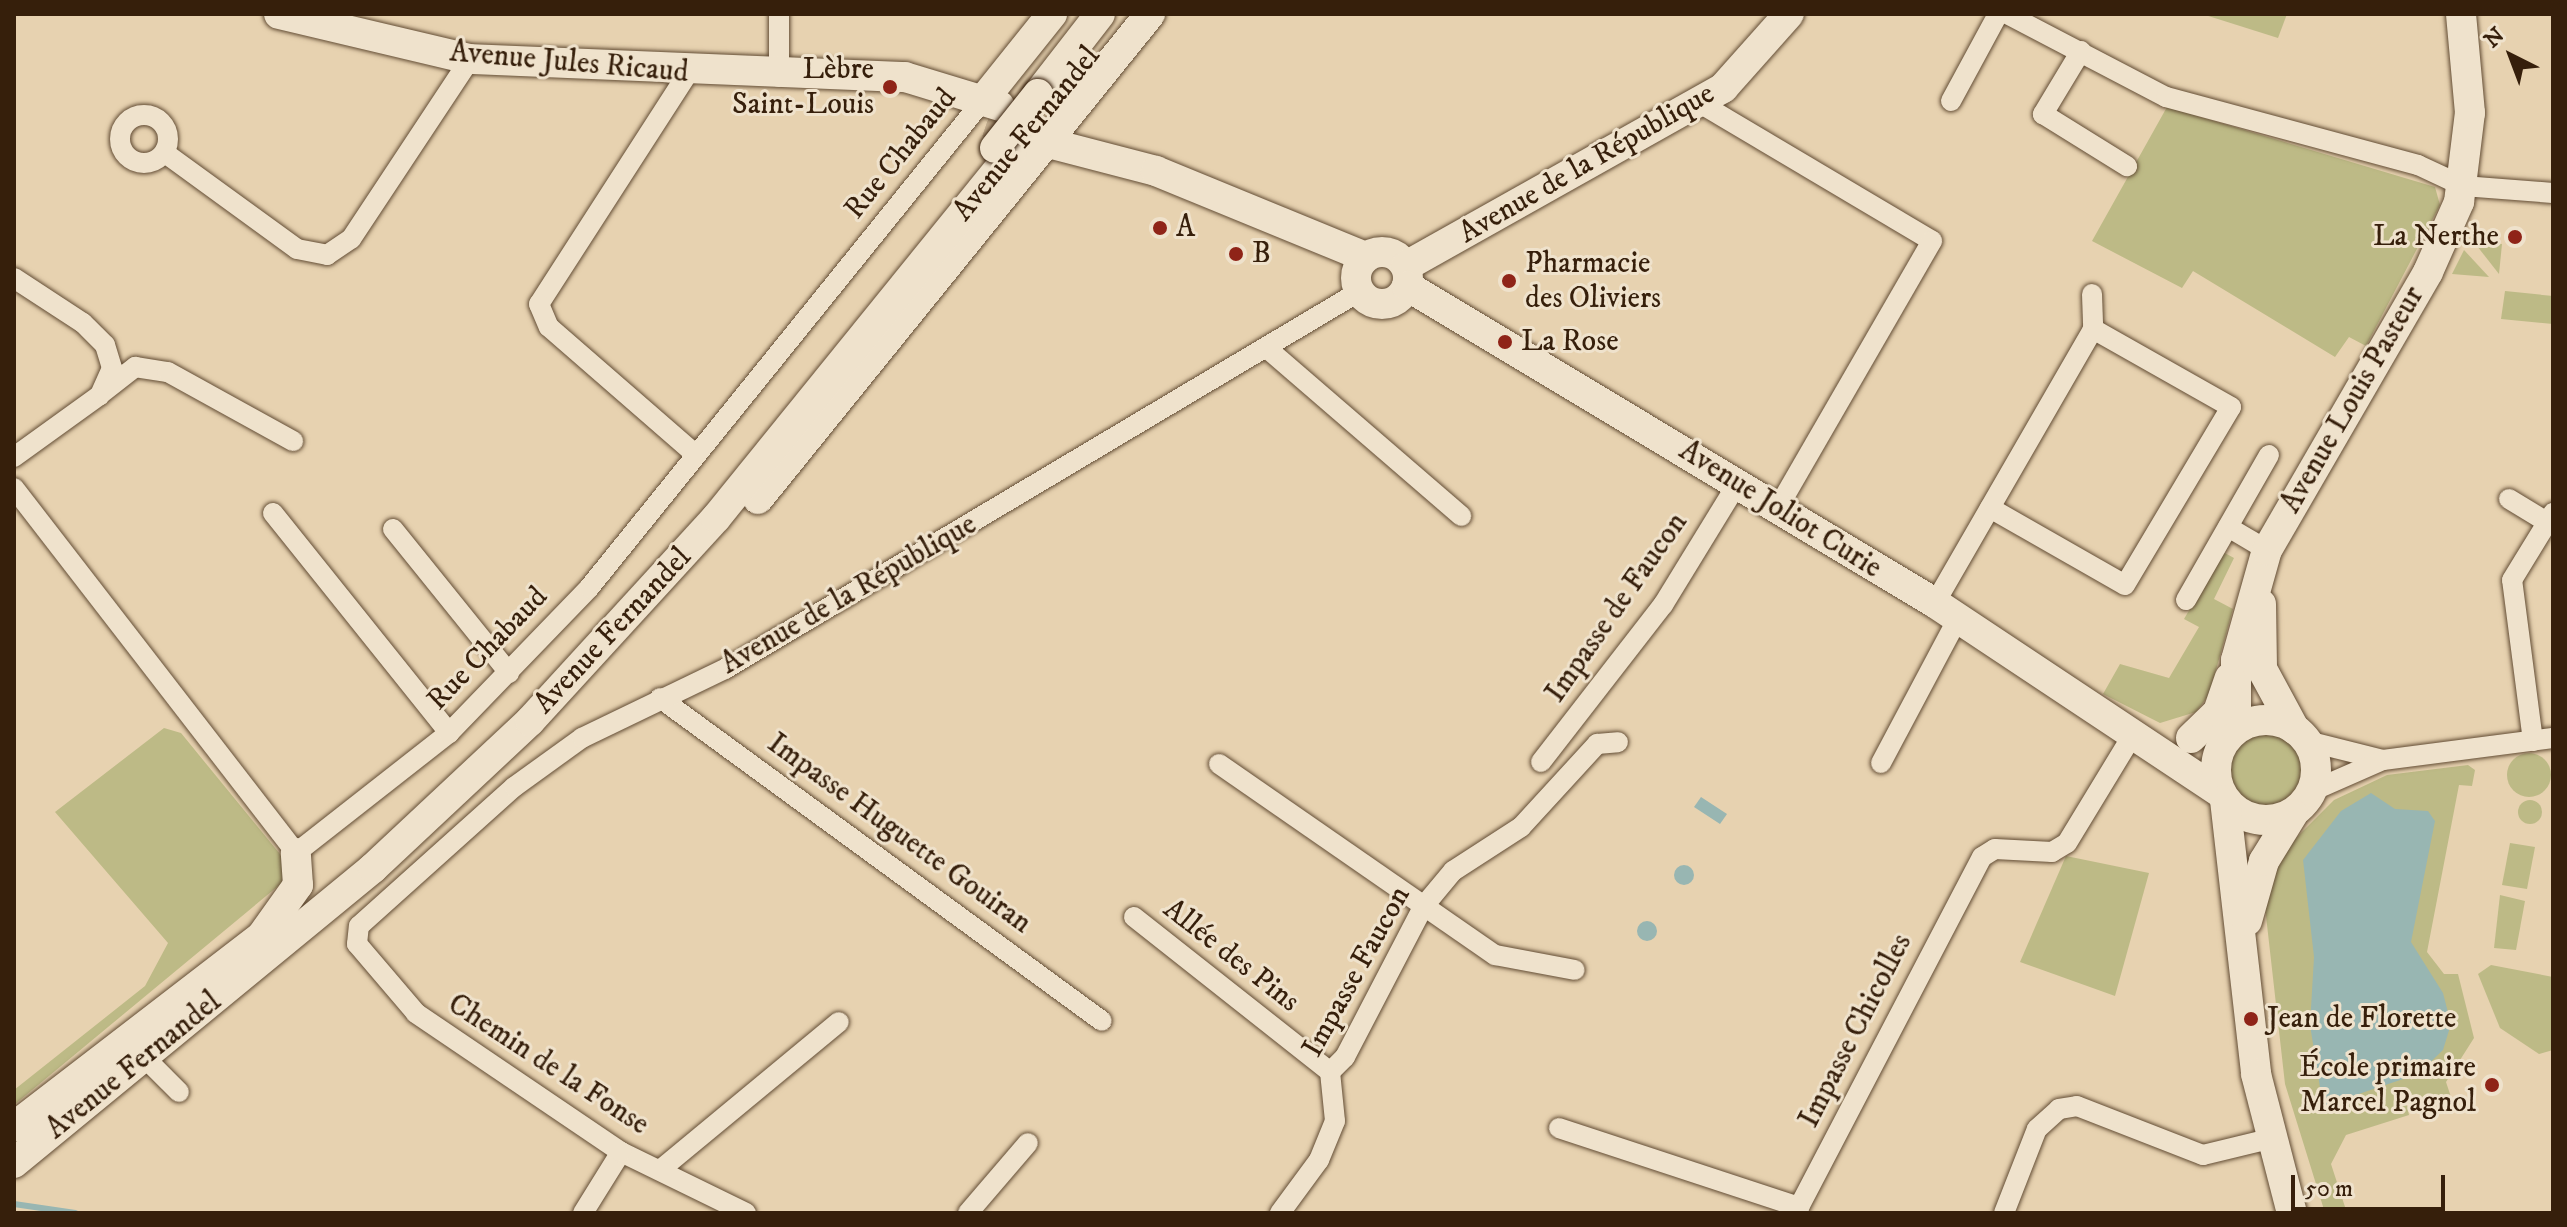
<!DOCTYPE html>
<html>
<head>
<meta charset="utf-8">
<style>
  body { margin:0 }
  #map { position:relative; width:2567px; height:1227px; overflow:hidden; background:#e7d2b0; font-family:"IM FELL DW Pica",serif }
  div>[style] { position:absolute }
  .green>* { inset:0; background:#bdba86 }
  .round { border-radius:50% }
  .water>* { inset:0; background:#98b6b2 }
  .stream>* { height:6px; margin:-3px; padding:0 3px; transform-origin:3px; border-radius:3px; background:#98b6b2 }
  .secondary-tunnel>* { height:30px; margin-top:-15px; transform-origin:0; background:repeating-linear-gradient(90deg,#c4ae8f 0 30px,transparent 0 45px) }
  .roads { filter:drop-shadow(0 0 2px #624c34) drop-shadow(0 0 2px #624c34) }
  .street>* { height:20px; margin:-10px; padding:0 10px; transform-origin:10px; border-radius:10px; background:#efe2cc }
  .street>.ring { margin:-10px; padding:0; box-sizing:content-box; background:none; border:20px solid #efe2cc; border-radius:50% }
  .secondary>* { height:30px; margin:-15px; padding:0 15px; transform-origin:15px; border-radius:15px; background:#efe2cc }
  .secondary>.ring { margin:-15px; padding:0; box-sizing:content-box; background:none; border:30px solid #efe2cc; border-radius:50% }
  .bridges { filter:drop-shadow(0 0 2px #361f0b) drop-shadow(0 0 2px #361f0b) }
  .secondary-bridge>* { height:30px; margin:-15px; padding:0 15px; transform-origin:15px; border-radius:15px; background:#efe2cc }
  .dots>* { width:22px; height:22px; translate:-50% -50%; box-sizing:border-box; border:4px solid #efe2cc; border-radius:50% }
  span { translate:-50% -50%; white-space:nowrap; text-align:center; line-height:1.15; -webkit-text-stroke:6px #efe2cc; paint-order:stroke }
  .street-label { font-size:30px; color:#361f0b }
  .poi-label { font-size:30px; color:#361f0b }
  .right { translate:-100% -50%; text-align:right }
  .left { translate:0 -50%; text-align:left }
  .frame { position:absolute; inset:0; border:16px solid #361f0b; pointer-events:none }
  .north { position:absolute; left:2471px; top:16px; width:80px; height:80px; -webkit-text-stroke:6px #efe2cc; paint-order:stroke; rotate:318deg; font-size:22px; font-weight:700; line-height:32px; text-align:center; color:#361f0b }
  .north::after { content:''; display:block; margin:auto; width:28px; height:36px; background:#361f0b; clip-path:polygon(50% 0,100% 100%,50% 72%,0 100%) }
  .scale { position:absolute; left:2291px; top:1175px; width:154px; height:36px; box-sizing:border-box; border:4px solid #361f0b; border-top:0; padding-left:10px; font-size:24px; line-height:28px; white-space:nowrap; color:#361f0b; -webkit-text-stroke:6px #efe2cc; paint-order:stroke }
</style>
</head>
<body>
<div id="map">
  <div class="green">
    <i style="clip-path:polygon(2202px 14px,2287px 14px,2278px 38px)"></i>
    <i style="clip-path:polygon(2167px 107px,2435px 187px,2440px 205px,2366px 346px,2349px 337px,2335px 357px,2193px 271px,2182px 288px,2092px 241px)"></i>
    <i style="clip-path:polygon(2476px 242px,2502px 244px,2499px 274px,2477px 246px)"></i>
    <i style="clip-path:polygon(2464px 250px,2489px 277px,2452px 274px)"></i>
    <i style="clip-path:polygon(2505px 291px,2553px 296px,2553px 324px,2501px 319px)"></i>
    <i style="clip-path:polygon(2223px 552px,2234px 558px,2214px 599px,2233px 609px,2209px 695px,2196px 712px,2160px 723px,2103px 694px,2120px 664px,2169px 678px,2199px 627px,2184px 619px)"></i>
    <i style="clip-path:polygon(164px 728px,181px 733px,284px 859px,283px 882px,14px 1105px,14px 1090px,145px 986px,168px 943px,55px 812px)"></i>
    <i class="round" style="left:2226px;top:730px;width:78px;height:78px"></i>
    <i class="round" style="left:2507px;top:753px;width:44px;height:44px"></i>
    <i style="clip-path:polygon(2468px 765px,2475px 770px,2472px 786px,2459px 785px,2427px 952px,2444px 974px,2458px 974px,2474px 1038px,2446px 1082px,2452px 1100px,2407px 1105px,2409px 1115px,2346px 1135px,2331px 1164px,2347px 1213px,2325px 1213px,2285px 1084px,2265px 907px,2283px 851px,2334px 800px,2387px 775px)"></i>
    <i class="round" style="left:2518px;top:800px;width:24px;height:24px"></i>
    <i style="clip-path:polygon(2510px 843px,2535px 847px,2527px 889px,2502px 885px)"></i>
    <i style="clip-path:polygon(2066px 856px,2149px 873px,2115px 996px,2020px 962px)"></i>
    <i style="clip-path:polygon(2500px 895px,2525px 901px,2516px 950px,2494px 948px)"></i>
    <i style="clip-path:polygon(2491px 965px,2553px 977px,2553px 1050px,2539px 1054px,2500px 1028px,2478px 974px)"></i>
  </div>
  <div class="water">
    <i style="clip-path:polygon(2371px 793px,2395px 809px,2428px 811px,2435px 821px,2411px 942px,2443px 993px,2451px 1024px,2443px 1050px,2418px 1074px,2323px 1106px,2310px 1025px,2314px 957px,2303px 860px,2341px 811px)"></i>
    <i style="clip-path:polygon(1701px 797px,1727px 814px,1720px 824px,1694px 807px)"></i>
    <i class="round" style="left:1674px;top:865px;width:20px;height:20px"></i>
    <i class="round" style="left:1637px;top:921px;width:20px;height:20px"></i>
  </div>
  <div class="stream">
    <i style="left:14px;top:1204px;width:62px;rotate:8.4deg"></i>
  </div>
  <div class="secondary-tunnel">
    <i style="left:987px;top:122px;width:50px;rotate:18.8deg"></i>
  </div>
  <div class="roads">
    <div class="street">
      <i style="left:2007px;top:14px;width:179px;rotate:27.6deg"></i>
      <i style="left:2166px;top:97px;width:261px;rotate:15.1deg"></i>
      <i style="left:2418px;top:165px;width:50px;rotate:25deg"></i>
      <i style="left:2463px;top:186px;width:90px;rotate:4.4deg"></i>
      <i style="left:2081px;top:51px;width:74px;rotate:121.1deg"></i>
      <i style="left:2043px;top:114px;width:99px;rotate:31.8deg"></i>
      <i style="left:688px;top:73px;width:275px;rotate:122.8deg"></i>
      <i style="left:539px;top:304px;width:25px;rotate:67deg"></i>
      <i style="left:549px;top:327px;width:195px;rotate:41deg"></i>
      <i style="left:779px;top:77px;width:63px;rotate:-90deg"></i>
      <i style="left:1951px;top:101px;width:99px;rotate:-61.6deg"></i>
      <i style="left:1698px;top:102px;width:272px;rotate:30.7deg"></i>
      <i style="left:1932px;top:241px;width:312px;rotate:120deg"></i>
      <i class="ring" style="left:120px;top:115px;width:28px;height:28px"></i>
      <i style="left:165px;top:153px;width:163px;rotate:36deg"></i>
      <i style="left:297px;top:249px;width:31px;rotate:11deg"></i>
      <i style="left:327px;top:255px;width:29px;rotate:-34deg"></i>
      <i style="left:351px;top:239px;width:216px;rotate:-56.5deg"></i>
      <i style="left:14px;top:278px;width:82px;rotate:33.1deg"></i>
      <i style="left:83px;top:323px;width:31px;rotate:45deg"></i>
      <i style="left:105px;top:345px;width:24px;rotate:73deg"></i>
      <i style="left:112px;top:368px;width:30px;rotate:114deg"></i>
      <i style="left:100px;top:395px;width:106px;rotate:144.2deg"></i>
      <i style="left:2092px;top:294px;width:35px;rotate:88deg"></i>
      <i style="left:1269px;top:350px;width:254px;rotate:40.8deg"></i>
      <i style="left:103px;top:392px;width:41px;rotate:-38deg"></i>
      <i style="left:135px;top:367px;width:33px;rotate:9deg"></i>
      <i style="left:168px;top:372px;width:143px;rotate:28.9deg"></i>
      <i style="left:14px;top:488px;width:461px;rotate:52.3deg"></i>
      <i style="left:296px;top:853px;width:194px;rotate:-38.1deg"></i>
      <i style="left:449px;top:733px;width:202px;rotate:-46deg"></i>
      <i style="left:589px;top:588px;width:629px;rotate:-51.07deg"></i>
      <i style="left:2509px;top:499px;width:44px;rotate:31.2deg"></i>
      <i style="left:1990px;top:508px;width:155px;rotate:29.7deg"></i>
      <i style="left:2125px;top:585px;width:207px;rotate:-59.2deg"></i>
      <i style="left:2231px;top:407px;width:159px;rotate:-150.5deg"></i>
      <i style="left:273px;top:513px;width:282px;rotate:51.3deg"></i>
      <i style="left:2228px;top:527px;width:45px;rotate:30.5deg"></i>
      <i style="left:393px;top:529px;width:185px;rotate:51.1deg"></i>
      <i style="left:2186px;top:600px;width:167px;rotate:-60.2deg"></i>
      <i style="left:1935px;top:603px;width:316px;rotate:-60deg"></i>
      <i style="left:660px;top:698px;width:547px;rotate:36.16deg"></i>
      <i style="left:2307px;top:741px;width:78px;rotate:14deg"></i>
      <i style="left:2383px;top:760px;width:171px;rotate:-7.4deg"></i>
      <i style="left:2533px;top:741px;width:162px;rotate:-97.4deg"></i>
      <i style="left:2512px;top:580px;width:79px;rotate:-58.5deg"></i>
      <i style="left:1541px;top:762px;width:199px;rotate:-52.2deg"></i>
      <i style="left:1663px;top:605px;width:140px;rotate:-58.5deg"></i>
      <i style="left:1881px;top:763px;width:164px;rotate:-62deg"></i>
      <i style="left:1219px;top:764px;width:336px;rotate:34.7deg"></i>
      <i style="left:1495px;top:955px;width:81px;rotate:10.6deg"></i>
      <i style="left:2312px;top:791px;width:77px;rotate:-23.6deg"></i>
      <i style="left:1134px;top:917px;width:250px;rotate:38.3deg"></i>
      <i style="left:145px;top:1058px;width:48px;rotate:45deg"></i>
      <i style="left:1330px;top:1072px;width:21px;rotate:-45deg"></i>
      <i style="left:1345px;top:1057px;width:169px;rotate:-62.5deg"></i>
      <i style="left:1423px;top:907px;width:47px;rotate:-50.2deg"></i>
      <i style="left:1453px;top:871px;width:81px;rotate:-32.9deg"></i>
      <i style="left:1521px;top:827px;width:113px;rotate:-47.5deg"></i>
      <i style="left:1597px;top:744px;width:21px;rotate:-5deg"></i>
      <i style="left:1559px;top:1128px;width:253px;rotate:18.2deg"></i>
      <i style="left:1799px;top:1207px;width:395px;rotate:-62.4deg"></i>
      <i style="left:1982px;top:857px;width:15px;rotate:-32deg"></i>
      <i style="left:1995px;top:849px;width:57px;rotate:3deg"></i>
      <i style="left:2052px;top:852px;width:17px;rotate:-31deg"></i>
      <i style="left:2067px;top:843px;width:131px;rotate:-58.7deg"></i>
      <i style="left:660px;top:1170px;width:232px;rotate:-39.6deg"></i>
      <i style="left:583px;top:1213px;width:72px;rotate:-58.1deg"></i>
      <i style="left:746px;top:1213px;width:139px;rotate:-154deg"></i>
      <i style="left:621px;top:1152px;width:248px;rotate:-145.9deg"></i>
      <i style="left:416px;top:1013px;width:91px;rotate:-130.5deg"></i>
      <i style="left:357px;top:944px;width:18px;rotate:-84deg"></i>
      <i style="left:359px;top:926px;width:208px;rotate:-41.9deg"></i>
      <i style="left:514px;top:787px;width:84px;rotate:-35.8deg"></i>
      <i style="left:582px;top:738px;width:159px;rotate:-25.8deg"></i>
      <i style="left:725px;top:669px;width:739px;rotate:-30.76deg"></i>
      <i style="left:968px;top:1213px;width:92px;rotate:-49.4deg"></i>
      <i style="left:1280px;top:1213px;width:66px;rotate:-53.7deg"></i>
      <i style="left:1319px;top:1160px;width:42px;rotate:-67.7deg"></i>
      <i style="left:1335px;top:1121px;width:49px;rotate:-95.8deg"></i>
      <i style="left:2004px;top:1213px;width:90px;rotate:-68.6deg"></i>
      <i style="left:2037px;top:1129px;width:30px;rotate:-42deg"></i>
      <i style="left:2059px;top:1109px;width:18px;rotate:-9deg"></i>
      <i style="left:2077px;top:1106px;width:135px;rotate:21.3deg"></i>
      <i style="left:2203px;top:1155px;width:68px;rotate:-13.6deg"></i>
    </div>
    <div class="secondary">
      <i style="left:279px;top:14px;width:196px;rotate:13.3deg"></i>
      <i style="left:470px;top:59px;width:435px;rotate:2.4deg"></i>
      <i style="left:905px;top:77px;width:99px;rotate:17deg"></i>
      <i style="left:1038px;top:94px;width:101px;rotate:-52.2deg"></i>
      <i style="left:984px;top:99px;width:109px;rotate:-51.3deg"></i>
      <i style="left:1037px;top:140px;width:123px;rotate:14.6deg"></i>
      <i style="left:1156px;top:171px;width:227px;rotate:22.3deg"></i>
      <i class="ring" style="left:1356px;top:252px;width:22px;height:22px"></i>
      <i style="left:1406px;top:266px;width:364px;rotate:-29.3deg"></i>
      <i style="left:1723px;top:88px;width:99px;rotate:-48.3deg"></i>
      <i style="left:1407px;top:286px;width:616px;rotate:30.98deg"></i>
      <i style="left:1935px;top:603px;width:342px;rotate:33.6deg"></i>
      <i style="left:758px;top:499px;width:624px;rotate:-51.05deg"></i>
      <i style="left:2261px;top:604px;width:65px;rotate:89.1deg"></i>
      <i style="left:2262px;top:669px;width:69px;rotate:61.6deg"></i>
      <i class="ring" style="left:2216px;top:720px;width:70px;height:70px"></i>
      <i style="left:2236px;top:729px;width:69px;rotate:-90deg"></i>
      <i style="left:2236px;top:660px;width:114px;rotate:-74.3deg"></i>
      <i style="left:2267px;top:550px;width:321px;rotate:-59.9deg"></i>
      <i style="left:2428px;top:272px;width:77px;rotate:-66.1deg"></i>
      <i style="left:2459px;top:202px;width:90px;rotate:-83deg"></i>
      <i style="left:2470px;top:113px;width:99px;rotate:-95.2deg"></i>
      <i style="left:2191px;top:738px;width:37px;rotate:-44deg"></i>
      <i style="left:2218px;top:712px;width:36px;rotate:-71deg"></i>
      <i style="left:2225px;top:800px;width:276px;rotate:83.5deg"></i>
      <i style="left:2256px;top:1074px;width:144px;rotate:75.5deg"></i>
      <i style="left:2247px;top:921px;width:62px;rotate:-74.2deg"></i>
      <i style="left:2264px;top:861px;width:55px;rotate:-58.3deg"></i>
      <i style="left:261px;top:937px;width:64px;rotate:-54.6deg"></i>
      <i style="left:298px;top:885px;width:32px;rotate:-94deg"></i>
      <i style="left:14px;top:1127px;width:318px;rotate:-37.6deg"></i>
      <i style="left:14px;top:1163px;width:465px;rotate:-39.4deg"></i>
      <i style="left:373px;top:868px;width:215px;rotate:-43.1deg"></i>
      <i style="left:530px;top:721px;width:275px;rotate:-47.5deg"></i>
      <i style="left:716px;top:518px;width:469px;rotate:-51deg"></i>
    </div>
  </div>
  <div class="bridges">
    <div class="secondary-bridge">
      <i style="left:995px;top:148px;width:69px;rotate:-51.5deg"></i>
    </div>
  </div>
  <div class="dots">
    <i style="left:890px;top:87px;background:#8f2418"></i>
    <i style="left:1160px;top:228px;background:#8f2418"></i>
    <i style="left:2515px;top:237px;background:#8f2418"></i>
    <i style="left:1236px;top:254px;background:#8f2418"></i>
    <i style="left:1509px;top:281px;background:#8f2418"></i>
    <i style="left:1505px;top:342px;background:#8f2418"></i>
    <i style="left:2251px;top:1019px;background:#8f2418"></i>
    <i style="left:2492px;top:1085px;background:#8f2418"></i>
  </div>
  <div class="street-label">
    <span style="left:569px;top:63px;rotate:5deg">Avenue Jules Ricaud</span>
    <span style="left:1027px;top:134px;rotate:-51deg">Avenue Fernandel</span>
    <span style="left:901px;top:154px;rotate:-51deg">Rue Chabaud</span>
    <span style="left:1587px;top:164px;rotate:-30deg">Avenue de la République</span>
    <span style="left:2353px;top:400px;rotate:-60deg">Avenue Louis Pasteur</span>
    <span style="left:1780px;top:510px;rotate:32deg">Avenue Joliot Curie</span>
    <span style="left:849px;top:595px;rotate:-30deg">Avenue de la République</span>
    <span style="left:1617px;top:608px;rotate:-55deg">Impasse de Faucon</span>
    <span style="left:613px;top:631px;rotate:-47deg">Avenue Fernandel</span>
    <span style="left:488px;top:649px;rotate:-46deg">Rue Chabaud</span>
    <span style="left:899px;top:834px;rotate:36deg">Impasse Huguette Gouiran</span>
    <span style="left:1231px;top:956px;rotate:38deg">Allée des Pins</span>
    <span style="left:1357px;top:972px;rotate:-61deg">Impasse Faucon</span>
    <span style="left:1856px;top:1031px;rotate:-63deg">Impasse Chicolles</span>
    <span style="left:548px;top:1065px;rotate:33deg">Chemin de la Fonse</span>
    <span style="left:134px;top:1066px;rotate:-39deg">Avenue Fernandel</span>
  </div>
  <div class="poi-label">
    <span class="right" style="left:874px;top:87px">Lèbre<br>Saint-Louis</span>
    <span class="left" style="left:1176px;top:228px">A</span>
    <span class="right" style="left:2499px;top:237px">La Nerthe</span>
    <span class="left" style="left:1252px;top:254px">B</span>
    <span class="left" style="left:1525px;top:281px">Pharmacie<br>des Oliviers</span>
    <span class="left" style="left:1521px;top:342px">La Rose</span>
    <span class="left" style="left:2267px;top:1019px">Jean de Florette</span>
    <span class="right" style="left:2476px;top:1085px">École primaire<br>Marcel Pagnol</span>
  </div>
  <div class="frame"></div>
  <div class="north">N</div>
  <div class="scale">50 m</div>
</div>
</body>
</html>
